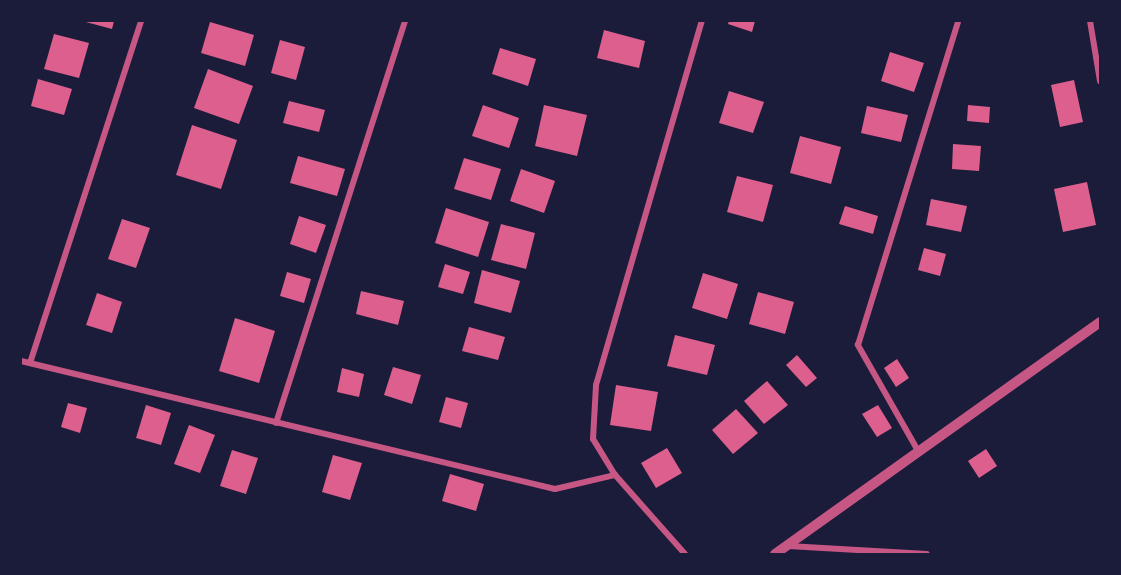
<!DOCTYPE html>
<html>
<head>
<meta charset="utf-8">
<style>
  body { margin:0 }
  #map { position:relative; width:1121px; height:575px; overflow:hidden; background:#1b1b3a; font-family:"Open Sans",sans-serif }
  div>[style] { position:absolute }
  .building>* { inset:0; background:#dd5f8e }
  .minor>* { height:6px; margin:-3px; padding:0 3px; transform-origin:3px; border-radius:3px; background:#c65784 }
  .tertiary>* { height:10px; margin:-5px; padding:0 5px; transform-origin:5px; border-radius:5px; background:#c65784 }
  span { translate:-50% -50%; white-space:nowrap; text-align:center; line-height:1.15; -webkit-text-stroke:4.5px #1b1b3a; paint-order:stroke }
  .frame { position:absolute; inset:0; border:22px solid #1b1b3a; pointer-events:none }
</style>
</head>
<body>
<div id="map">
  <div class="building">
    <i style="clip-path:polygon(82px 21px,114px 21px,112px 29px)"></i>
    <i style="clip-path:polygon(729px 21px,755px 21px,752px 32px,728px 24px)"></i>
    <i style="clip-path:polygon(210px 22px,254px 35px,245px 66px,201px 53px)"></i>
    <i style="clip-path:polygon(604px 30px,645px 41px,639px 68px,597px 58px)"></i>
    <i style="clip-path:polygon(54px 34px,89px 43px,79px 78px,44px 69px)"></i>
    <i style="clip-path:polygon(280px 40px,305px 47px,296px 80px,271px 73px)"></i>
    <i style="clip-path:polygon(500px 48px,536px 59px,528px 86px,492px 74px)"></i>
    <i style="clip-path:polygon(890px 52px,924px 63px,914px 92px,881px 81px)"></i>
    <i style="clip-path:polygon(208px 69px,253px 86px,239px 124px,194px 108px)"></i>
    <i style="clip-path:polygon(38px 79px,72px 89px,64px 115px,31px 106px)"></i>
    <i style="clip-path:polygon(1074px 80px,1083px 122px,1060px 127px,1051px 85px)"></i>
    <i style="clip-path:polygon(729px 91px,764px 102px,753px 133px,719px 123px)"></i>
    <i style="clip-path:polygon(289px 101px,325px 110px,319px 132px,283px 123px)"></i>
    <i style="clip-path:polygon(483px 105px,519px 118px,509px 148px,472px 136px)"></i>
    <i style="clip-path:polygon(544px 105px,587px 115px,577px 156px,535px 146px)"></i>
    <i style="clip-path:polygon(968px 105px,990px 107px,989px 123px,967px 121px)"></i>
    <i style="clip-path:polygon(867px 106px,908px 115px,901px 142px,861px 133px)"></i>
    <i style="clip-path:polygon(192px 125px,237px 140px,221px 189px,176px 175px)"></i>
    <i style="clip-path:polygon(800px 136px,841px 147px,831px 184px,790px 173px)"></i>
    <i style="clip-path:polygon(953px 144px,981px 146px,979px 171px,952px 169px)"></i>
    <i style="clip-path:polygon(298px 156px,345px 169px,337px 196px,290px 183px)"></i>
    <i style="clip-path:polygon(464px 158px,501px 169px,491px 200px,454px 189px)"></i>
    <i style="clip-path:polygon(521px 169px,555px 181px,544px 213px,510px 201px)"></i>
    <i style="clip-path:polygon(737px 176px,773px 185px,763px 222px,727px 212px)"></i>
    <i style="clip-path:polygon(1087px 182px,1096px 225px,1063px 232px,1054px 189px)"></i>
    <i style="clip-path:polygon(931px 199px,967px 206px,961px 232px,926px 225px)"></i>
    <i style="clip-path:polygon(845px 206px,878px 216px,873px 234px,839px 224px)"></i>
    <i style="clip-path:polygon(446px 208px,489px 222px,478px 257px,435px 243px)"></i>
    <i style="clip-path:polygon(299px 216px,326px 225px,316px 253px,290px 244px)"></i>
    <i style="clip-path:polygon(122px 219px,150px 228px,136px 268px,108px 259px)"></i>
    <i style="clip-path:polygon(501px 224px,535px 233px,526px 269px,491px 260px)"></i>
    <i style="clip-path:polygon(924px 248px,946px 254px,940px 276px,918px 270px)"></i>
    <i style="clip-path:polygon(445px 264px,470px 272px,463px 294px,438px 287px)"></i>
    <i style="clip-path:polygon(482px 270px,520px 281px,511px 313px,474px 303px)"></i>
    <i style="clip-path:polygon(287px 272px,311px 279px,304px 303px,280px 296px)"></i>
    <i style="clip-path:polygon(703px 273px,738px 284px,727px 319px,692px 308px)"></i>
    <i style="clip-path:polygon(361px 291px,404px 301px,398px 325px,356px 314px)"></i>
    <i style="clip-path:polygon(758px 292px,794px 302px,785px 334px,749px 324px)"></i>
    <i style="clip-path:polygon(97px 293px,122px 302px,112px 333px,86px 325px)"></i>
    <i style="clip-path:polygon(235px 318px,275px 331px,259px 383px,219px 371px)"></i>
    <i style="clip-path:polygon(469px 327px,505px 337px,498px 360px,462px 351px)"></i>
    <i style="clip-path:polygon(675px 335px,715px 345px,707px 375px,667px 366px)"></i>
    <i style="clip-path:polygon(797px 355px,817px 378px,806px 387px,786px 365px)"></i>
    <i style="clip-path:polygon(897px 359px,909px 378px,896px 387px,884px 368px)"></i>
    <i style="clip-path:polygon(393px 367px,421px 375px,412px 404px,384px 395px)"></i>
    <i style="clip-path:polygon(342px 368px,364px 374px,359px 397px,337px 392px)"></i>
    <i style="clip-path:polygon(767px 381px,788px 405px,764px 424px,744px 401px)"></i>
    <i style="clip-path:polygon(616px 385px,658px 392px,651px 431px,610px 425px)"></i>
    <i style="clip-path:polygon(446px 397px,468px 403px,461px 428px,439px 422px)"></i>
    <i style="clip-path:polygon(68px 403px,87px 408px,80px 433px,61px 427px)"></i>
    <i style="clip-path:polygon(146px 405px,171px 413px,161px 445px,136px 438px)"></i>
    <i style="clip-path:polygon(878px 405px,892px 428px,877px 437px,862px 414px)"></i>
    <i style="clip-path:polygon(736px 409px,758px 433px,733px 454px,712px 430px)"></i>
    <i style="clip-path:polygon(189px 425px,215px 435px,200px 473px,174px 464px)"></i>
    <i style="clip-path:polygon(667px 448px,682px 473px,656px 488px,641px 463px)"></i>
    <i style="clip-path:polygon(986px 449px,997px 466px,979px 478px,968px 461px)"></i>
    <i style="clip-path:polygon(232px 450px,258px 458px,246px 494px,220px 486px)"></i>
    <i style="clip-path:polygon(333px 455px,362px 463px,350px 500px,322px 492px)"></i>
    <i style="clip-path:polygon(450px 474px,484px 484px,476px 511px,442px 501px)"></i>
  </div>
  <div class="minor">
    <i style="left:1090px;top:21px;width:61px;rotate:80.5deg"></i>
    <i style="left:21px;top:361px;width:549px;rotate:13.48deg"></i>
    <i style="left:555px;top:489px;width:62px;rotate:-13.1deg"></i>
    <i style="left:30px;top:363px;width:360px;rotate:-72deg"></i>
    <i style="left:276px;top:423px;width:422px;rotate:-72.2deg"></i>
    <i style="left:917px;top:449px;width:120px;rotate:-119.6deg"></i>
    <i style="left:858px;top:345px;width:339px;rotate:-72.8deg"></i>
    <i style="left:788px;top:546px;width:139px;rotate:3.3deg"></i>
    <i style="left:685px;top:554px;width:106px;rotate:-131.5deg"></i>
    <i style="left:615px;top:475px;width:42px;rotate:-121.4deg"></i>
    <i style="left:593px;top:439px;width:54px;rotate:-86.8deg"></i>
    <i style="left:596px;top:385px;width:379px;rotate:-73.8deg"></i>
  </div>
  <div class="tertiary">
    <i style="left:775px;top:554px;width:399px;rotate:-35.5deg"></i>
  </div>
  <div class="frame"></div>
</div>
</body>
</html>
